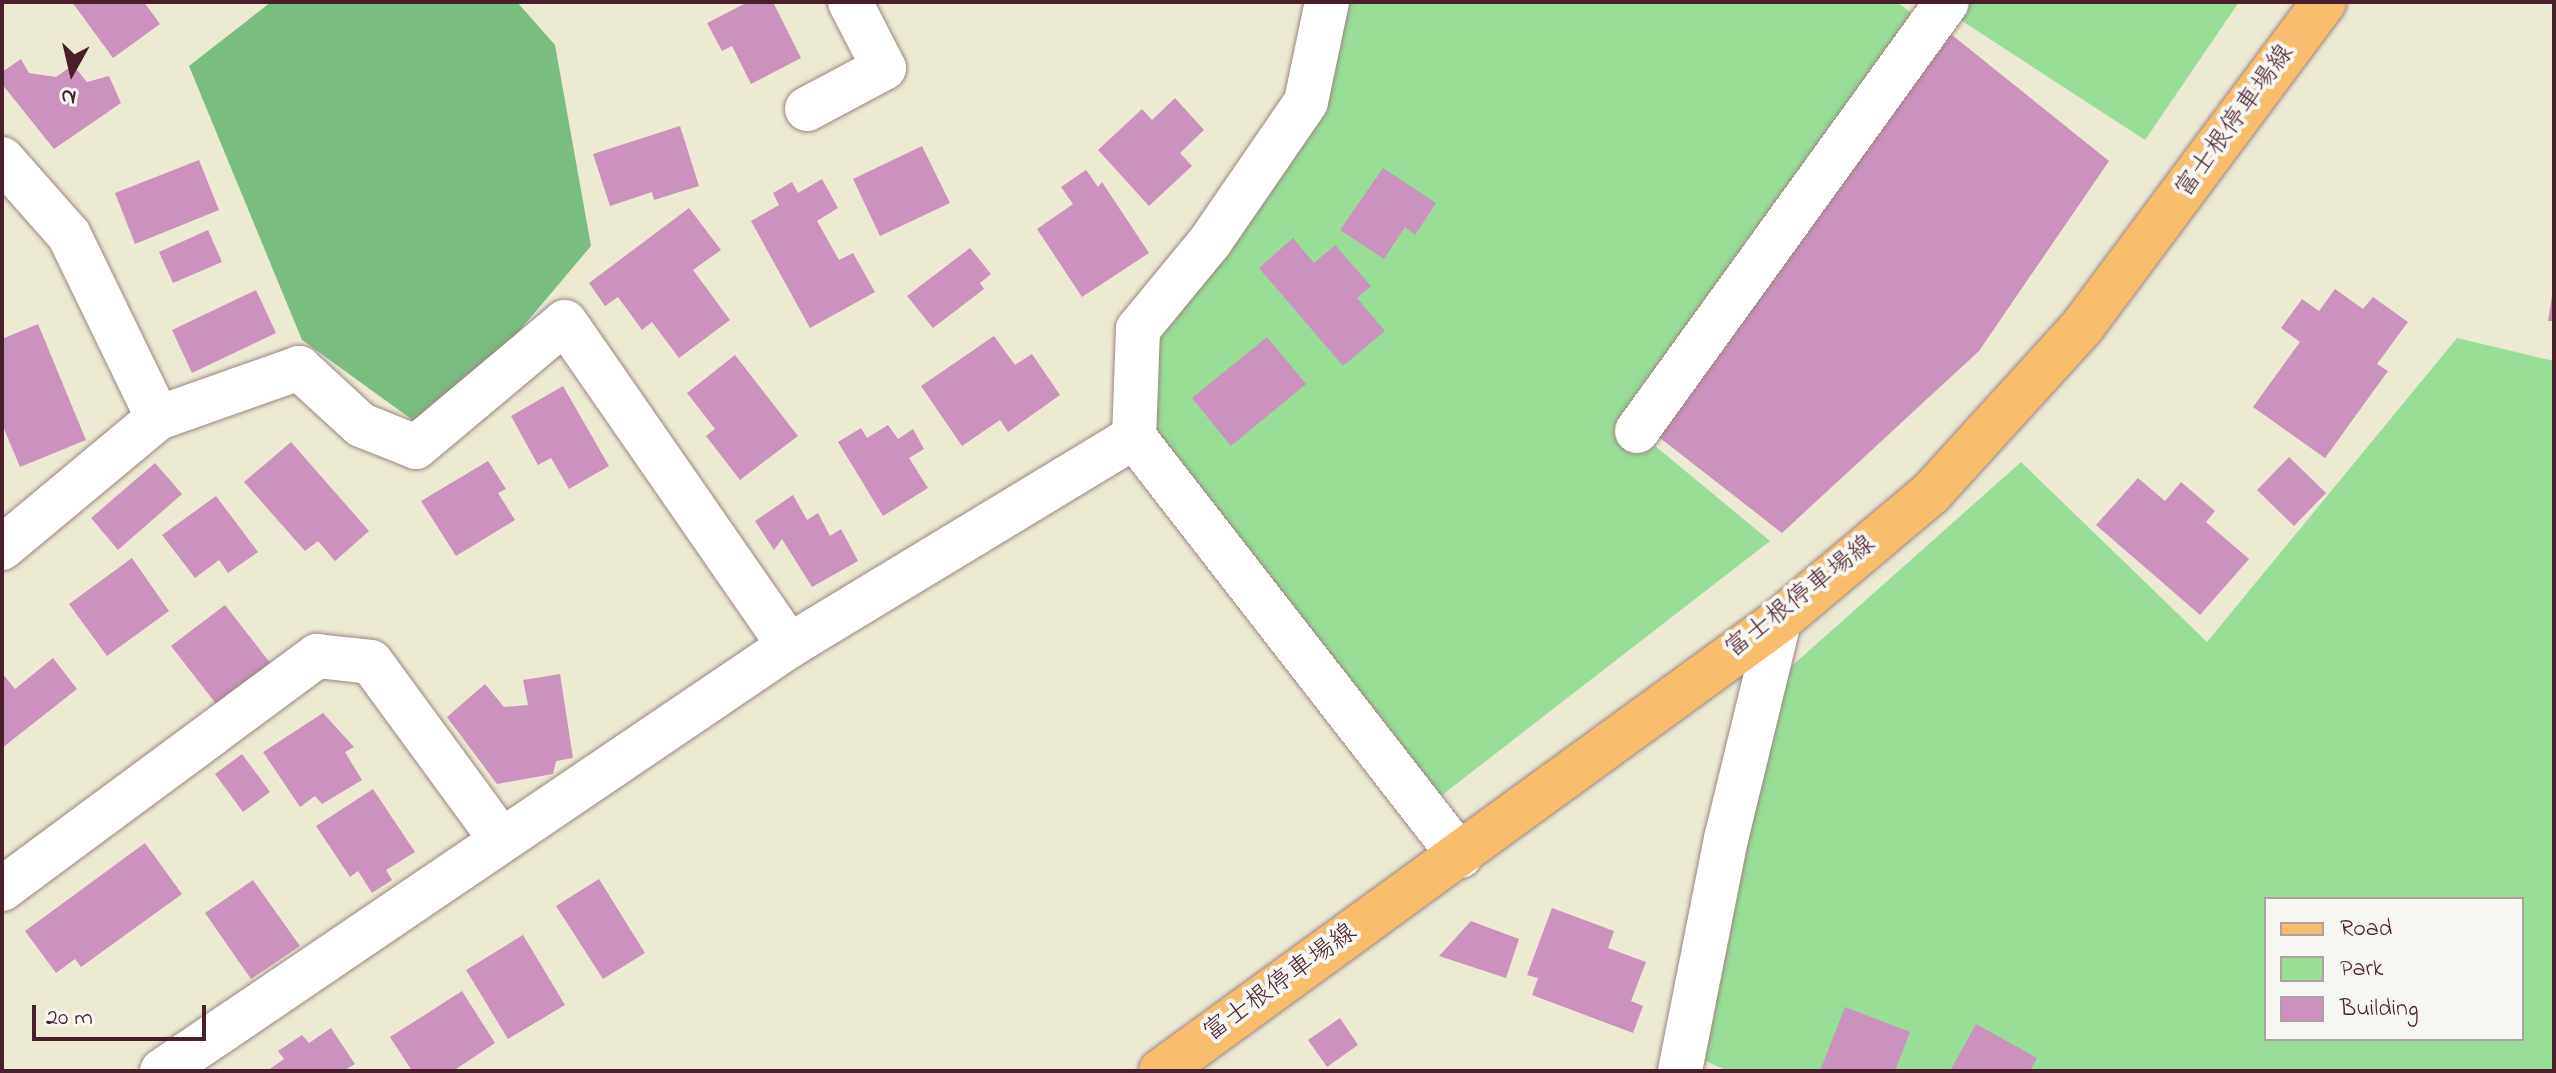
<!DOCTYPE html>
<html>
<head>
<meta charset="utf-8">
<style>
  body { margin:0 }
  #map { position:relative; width:2556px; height:1073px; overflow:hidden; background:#edead4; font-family:"Indie Flower","Klee One",sans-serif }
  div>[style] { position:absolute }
  .green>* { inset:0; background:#98de97 }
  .forest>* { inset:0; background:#7abd80 }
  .building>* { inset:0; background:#cc92be }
  .roads { filter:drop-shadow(0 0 2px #9c8480) drop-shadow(0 0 2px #9c8480) }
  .minor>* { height:44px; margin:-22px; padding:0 22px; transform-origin:22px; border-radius:22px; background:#fff }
  .major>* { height:44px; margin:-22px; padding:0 22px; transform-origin:22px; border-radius:22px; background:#f9be6d }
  span { translate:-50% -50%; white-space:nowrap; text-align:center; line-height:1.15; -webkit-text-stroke:8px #f6f6f2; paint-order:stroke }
  .street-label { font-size:26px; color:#4a1f2b }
  .frame { position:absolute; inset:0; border:4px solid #4a1f2b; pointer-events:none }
  .legend { position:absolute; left:2264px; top:897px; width:260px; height:144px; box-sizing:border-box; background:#f6f6f2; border:2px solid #b1a0a2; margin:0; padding:10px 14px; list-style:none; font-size:24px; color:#4a1f2b }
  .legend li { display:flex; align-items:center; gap:16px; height:40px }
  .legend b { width:40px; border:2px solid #b1a0a2 }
  .north { position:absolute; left:32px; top:32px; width:80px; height:80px; -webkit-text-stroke:6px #f6f6f2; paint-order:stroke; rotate:188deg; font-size:22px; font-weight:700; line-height:32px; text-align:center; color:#4a1f2b }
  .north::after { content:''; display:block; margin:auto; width:28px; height:36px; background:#4a1f2b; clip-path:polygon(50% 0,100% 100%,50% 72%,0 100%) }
  .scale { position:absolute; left:32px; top:1005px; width:174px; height:36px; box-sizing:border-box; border:4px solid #4a1f2b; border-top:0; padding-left:10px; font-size:24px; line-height:28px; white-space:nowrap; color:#4a1f2b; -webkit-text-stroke:6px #f6f6f2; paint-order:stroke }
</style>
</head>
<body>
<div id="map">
  <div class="green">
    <i style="clip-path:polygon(1349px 2px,1897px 2px,1919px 19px,1637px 431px,1770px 541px,1424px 809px,1134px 437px,1144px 339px,1313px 104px)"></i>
    <i style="clip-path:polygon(1933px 2px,2239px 2px,2145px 140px)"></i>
    <i style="clip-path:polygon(evenodd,2457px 338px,2554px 361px,2554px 1071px,1728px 1071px,1699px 1058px,1785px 672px,2021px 462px,2207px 642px,2457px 338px,2266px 899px,2522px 899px,2522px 1039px,2266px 1039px,2266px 899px)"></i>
  </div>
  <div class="forest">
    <i style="clip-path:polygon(271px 2px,517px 2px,555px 45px,591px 246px,432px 434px,302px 340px,189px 66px)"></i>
  </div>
  <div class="building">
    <i style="clip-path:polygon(72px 2px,144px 2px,160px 24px,113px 58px)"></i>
    <i style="clip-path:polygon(748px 2px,773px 2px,801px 58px,751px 84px,732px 46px,722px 51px,707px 23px)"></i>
    <i style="clip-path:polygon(1942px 27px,2109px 161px,1979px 351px,1782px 533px,1660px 438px,1648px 418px)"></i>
    <i style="clip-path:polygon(21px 59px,29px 73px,56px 77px,73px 65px,87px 82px,109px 76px,121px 103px,54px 149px,2px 84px,2px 72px)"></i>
    <i style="clip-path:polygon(1175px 98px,1204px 130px,1180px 153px,1192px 166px,1149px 206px,1098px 150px,1142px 109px,1152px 120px)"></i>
    <i style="clip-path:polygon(680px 126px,699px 186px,654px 200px,652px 192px,610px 206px,593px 154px)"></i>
    <i style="clip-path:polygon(922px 146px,950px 203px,880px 236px,853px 179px)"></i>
    <i style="clip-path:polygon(199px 160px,219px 210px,135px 244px,115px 193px)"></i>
    <i style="clip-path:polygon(1383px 168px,1436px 203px,1415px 235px,1405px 227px,1384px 259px,1340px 230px)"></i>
    <i style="clip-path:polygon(1086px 170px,1098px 187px,1102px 182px,1149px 253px,1082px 297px,1037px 229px,1073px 204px,1061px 187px)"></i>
    <i style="clip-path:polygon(822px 179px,838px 208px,817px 221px,839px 260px,853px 253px,875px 292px,810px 328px,751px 221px,779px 205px,773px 193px,792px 182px,798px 193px)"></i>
    <i style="clip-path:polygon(689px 208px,721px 250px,693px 270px,730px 320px,679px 358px,652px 322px,642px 330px,618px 297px,605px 306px,589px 283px)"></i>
    <i style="clip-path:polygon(208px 230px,222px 262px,173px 283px,159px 252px)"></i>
    <i style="clip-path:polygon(1293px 238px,1314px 263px,1335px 245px,1371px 286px,1357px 298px,1385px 331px,1343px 366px,1259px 268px)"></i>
    <i style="clip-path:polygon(970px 248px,991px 274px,980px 283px,984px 289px,933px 328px,907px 296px)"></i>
    <i style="clip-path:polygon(2335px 289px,2363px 309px,2373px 297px,2408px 322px,2377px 364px,2388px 371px,2325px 458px,2253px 407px,2300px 342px,2281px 328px,2302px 299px,2319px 311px)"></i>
    <i style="clip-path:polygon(256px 290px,276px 333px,192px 373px,172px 330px)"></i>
    <i style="clip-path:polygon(2552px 296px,2554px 296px,2554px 321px,2548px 321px)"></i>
    <i style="clip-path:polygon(38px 324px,86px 440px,20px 467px,2px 424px,2px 339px)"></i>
    <i style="clip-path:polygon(994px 336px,1015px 365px,1032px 354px,1060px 395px,1008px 432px,1000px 420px,962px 446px,921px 386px)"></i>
    <i style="clip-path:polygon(1267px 337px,1306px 384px,1231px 446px,1192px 398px)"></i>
    <i style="clip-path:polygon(735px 355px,798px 436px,740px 480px,706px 436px,715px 429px,687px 393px)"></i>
    <i style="clip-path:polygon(563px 386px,609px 466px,569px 489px,551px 458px,538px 465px,511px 416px)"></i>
    <i style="clip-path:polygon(888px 425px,898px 439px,913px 429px,924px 449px,909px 458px,928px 488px,883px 516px,838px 442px,861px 428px,867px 438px)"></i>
    <i style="clip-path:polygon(291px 442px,369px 531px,335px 561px,318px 541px,305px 551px,244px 482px)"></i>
    <i style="clip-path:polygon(2289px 457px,2326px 493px,2294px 526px,2257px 490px)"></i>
    <i style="clip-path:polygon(488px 461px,506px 489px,498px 493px,515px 520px,456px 556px,421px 501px)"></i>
    <i style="clip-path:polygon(155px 463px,182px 494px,118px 550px,91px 518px)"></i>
    <i style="clip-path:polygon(2138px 478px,2165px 501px,2181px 482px,2215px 511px,2206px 522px,2249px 559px,2200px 615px,2096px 525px)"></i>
    <i style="clip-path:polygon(793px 495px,807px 520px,818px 513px,830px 536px,841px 529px,858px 561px,812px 587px,782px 539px,774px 550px,755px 521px)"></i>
    <i style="clip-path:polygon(216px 496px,258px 552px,228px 573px,219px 560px,195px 578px,162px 535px)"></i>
    <i style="clip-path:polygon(132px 558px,169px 611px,107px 656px,69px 604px)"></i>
    <i style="clip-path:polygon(225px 605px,271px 664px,217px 705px,171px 646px)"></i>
    <i style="clip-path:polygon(53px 658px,77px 689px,2px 748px,2px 673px,15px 689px)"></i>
    <i style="clip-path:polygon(560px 674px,573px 758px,556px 761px,553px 774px,497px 784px,447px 717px,485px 684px,504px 707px,528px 705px,523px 680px)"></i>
    <i style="clip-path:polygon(323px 713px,354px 747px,345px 752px,362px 780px,322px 804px,315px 796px,300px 807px,263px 752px)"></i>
    <i style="clip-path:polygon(242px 754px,270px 792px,243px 812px,215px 774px)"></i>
    <i style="clip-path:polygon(373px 789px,415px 852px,386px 870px,392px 880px,372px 893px,358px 871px,350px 877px,316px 826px)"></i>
    <i style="clip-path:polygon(145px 843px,182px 894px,81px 967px,75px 959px,56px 973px,25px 931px)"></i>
    <i style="clip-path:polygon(599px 879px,645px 953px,603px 979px,556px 906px)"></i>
    <i style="clip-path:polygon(253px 880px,300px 946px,251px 979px,205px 913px)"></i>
    <i style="clip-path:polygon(1552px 908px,1614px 931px,1608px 948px,1646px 962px,1631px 1001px,1643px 1006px,1633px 1033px,1532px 995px,1538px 978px,1527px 975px)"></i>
    <i style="clip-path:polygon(1471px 921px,1519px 939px,1506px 978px,1439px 956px)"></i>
    <i style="clip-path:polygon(523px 935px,565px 1005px,508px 1039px,466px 970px)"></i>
    <i style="clip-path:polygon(462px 991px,495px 1043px,453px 1071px,412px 1071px,390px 1037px)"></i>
    <i style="clip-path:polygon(1845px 1007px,1910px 1032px,1895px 1071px,1820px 1071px)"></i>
    <i style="clip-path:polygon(1340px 1018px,1358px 1045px,1327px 1067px,1308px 1040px)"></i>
    <i style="clip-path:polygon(1976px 1024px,2037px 1058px,2030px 1071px,1950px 1071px)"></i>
    <i style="clip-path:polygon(331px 1028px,355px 1064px,343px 1071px,267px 1071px,284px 1059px,278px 1051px,302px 1035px,309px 1043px)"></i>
  </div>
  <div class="roads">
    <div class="minor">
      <i style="left:1327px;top:2px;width:102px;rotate:101.9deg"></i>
      <i style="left:1306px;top:102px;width:171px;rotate:124.5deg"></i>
      <i style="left:1209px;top:243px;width:112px;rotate:129.5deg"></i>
      <i style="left:1138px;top:329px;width:108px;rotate:92.1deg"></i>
      <i style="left:1134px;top:437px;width:531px;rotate:52.12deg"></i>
      <i style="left:807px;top:109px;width:87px;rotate:-28deg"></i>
      <i style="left:884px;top:68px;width:74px;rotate:-117.3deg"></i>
      <i style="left:2px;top:159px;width:101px;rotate:48.6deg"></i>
      <i style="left:69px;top:235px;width:203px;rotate:64.1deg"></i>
      <i style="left:158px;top:418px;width:203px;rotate:140.2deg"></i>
      <i style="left:158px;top:418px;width:150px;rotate:-19.5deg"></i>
      <i style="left:299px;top:368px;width:84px;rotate:42.6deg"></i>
      <i style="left:361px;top:425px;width:59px;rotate:21.8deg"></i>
      <i style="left:416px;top:447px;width:194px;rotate:-40deg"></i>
      <i style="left:565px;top:322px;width:394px;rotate:55.3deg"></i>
      <i style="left:1637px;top:431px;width:529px;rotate:-54.15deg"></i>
      <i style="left:2px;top:889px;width:392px;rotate:-36.5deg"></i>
      <i style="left:317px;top:656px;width:54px;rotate:6.3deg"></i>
      <i style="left:371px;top:662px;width:218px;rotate:53.8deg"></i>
      <i style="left:162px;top:1071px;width:757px;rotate:-34.13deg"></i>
      <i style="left:789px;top:646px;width:403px;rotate:-31.2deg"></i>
      <i style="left:1680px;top:1071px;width:237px;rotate:-78.8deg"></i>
      <i style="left:1726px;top:839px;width:224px;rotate:-76.3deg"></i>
    </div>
    <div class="major">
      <i style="left:1161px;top:1071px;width:764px;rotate:-36.06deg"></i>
      <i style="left:1779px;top:621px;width:199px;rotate:-40.1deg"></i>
      <i style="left:1931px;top:493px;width:224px;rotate:-47.7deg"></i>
      <i style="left:2082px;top:327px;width:405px;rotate:-53.3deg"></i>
    </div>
  </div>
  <div class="street-label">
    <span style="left:2236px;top:122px;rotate:-54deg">富士根停車場線</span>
    <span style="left:1801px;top:598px;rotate:-38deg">富士根停車場線</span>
    <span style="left:1281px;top:984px;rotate:-36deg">富士根停車場線</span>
  </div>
  <div class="frame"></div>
  <ul class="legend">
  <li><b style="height:10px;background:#f9be6d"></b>Road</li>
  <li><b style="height:22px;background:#98de97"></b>Park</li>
  <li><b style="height:22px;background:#cc92be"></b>Building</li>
  </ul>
  <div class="north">N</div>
  <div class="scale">20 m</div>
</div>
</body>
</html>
